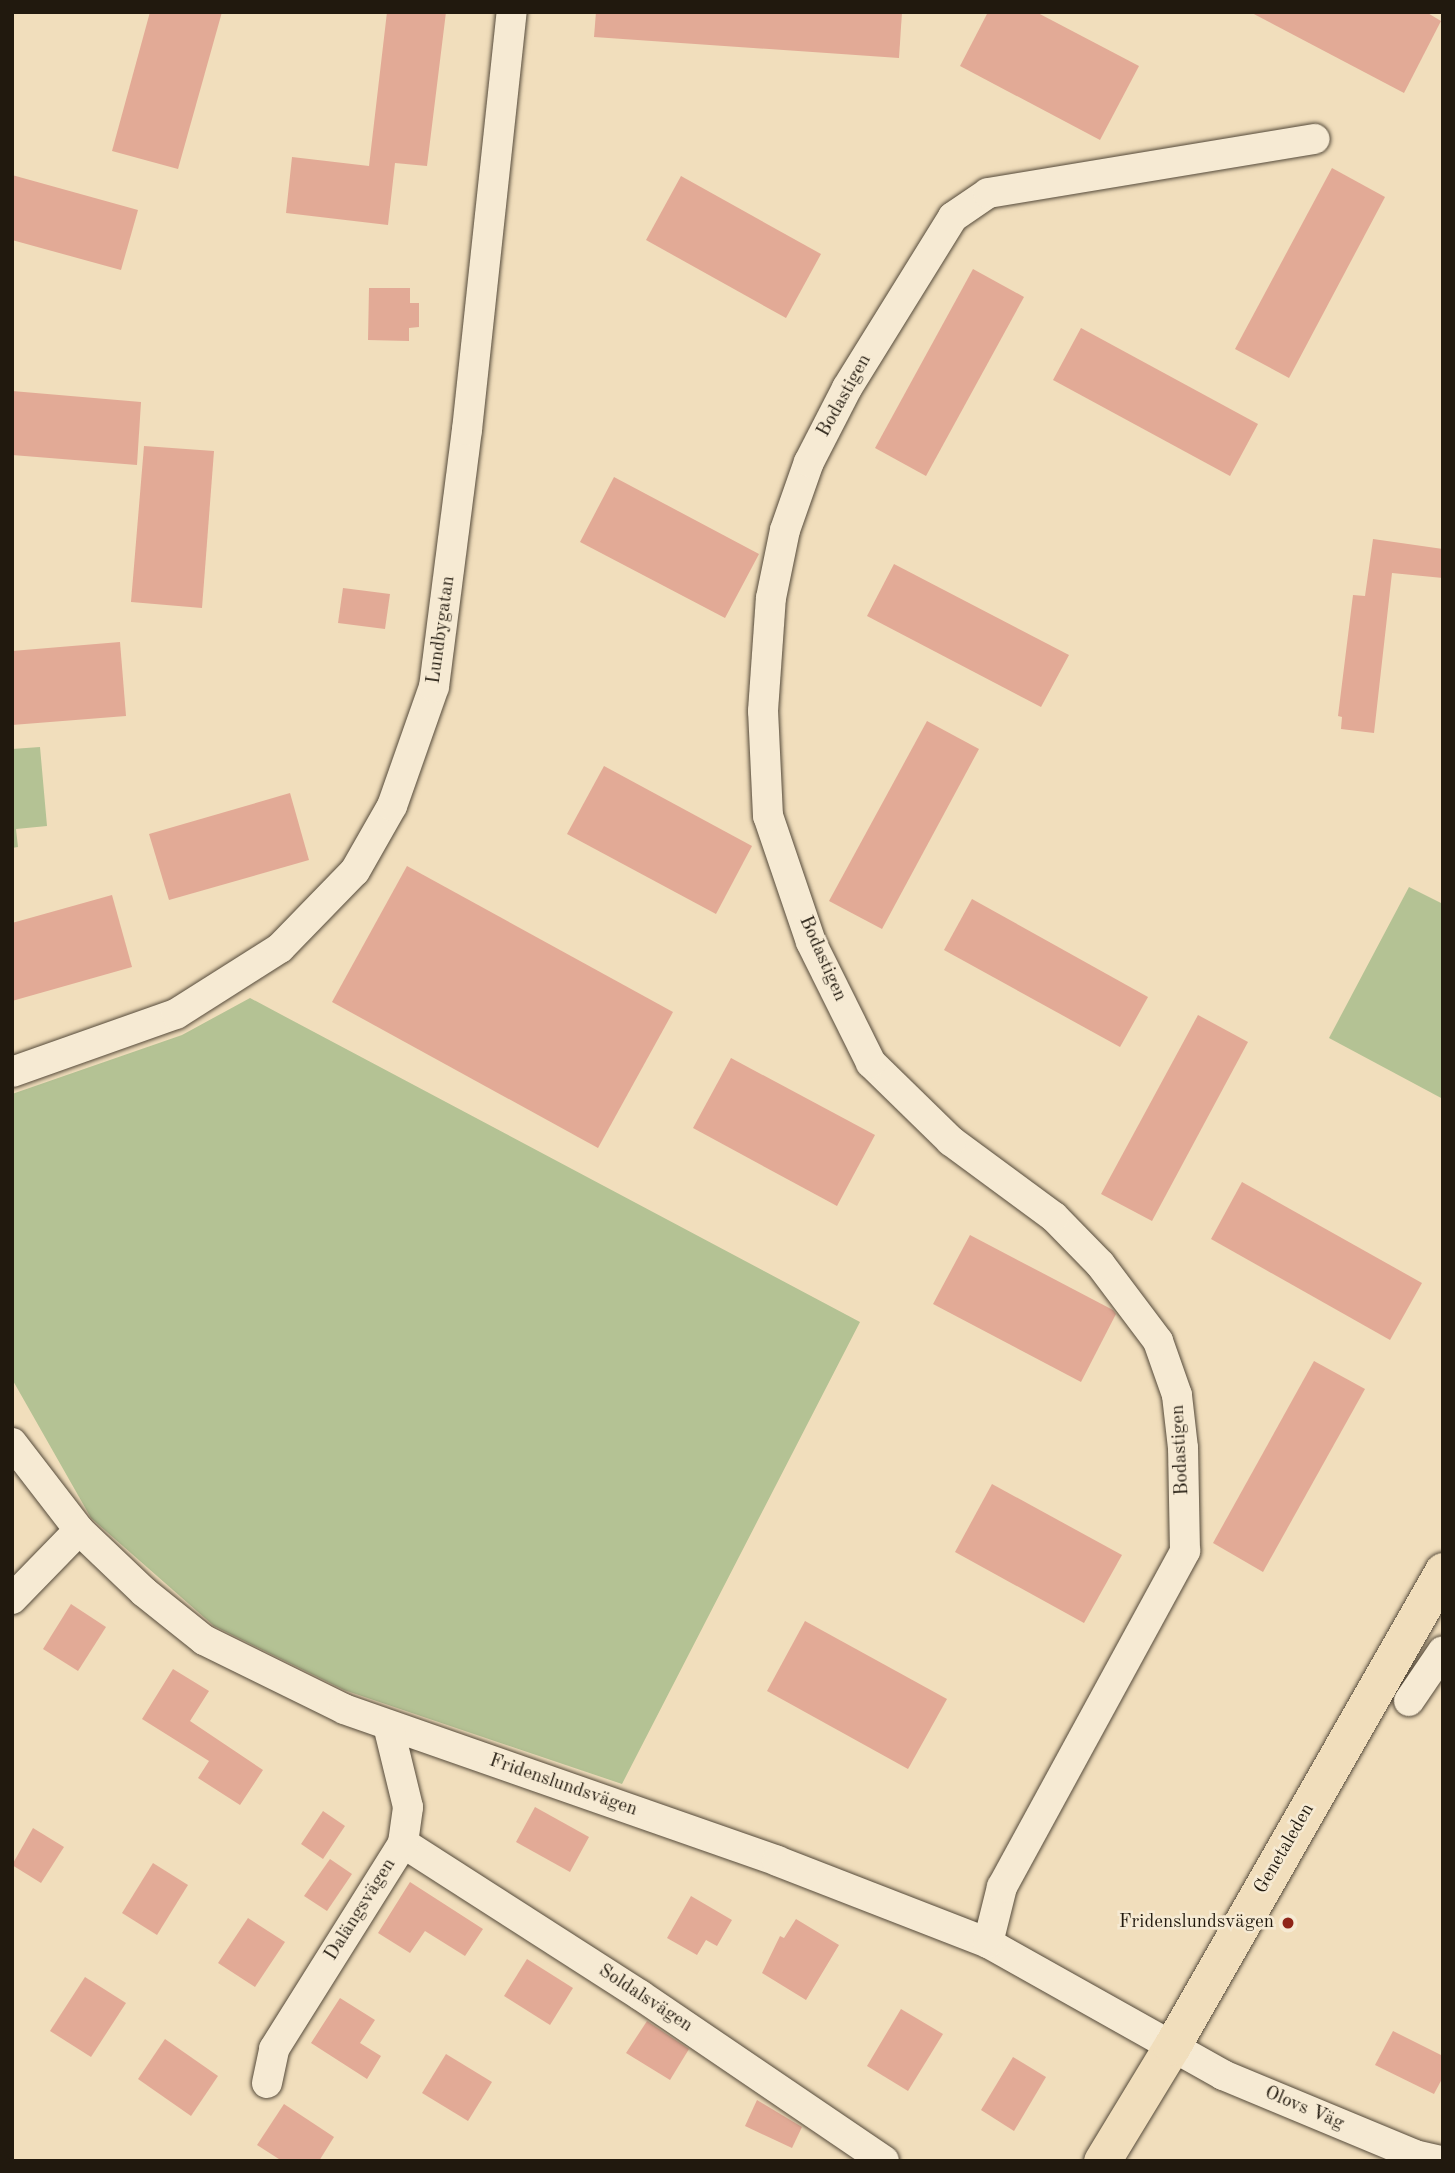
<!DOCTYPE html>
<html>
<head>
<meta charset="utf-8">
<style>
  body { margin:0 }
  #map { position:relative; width:1455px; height:2173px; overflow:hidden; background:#f1debc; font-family:"Old Standard TT",serif }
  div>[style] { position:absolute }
  .green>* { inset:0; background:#b4c294 }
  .building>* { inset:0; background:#e2aa96 }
  .roads { filter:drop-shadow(0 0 2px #554a3a) drop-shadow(0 0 2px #554a3a) }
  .minor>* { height:30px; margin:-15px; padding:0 15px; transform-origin:15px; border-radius:15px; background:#f6ead3 }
  .major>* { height:37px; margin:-18.5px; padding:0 18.5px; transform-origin:18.5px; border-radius:18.5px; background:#f1debc }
  .dots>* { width:19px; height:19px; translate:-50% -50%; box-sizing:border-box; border:4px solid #f6ead3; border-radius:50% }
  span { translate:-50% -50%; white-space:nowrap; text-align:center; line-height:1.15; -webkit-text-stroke:5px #f6ead3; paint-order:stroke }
  .street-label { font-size:19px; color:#21190e }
  .poi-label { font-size:19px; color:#21190e }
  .right { translate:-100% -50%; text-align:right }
  .frame { position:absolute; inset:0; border:14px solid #21190e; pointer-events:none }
</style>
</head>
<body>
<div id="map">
  <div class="green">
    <i style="clip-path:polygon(40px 747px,47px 826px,16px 829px,18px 847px,12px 848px,12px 749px)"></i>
    <i style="clip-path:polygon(1409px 887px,1443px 904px,1443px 1099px,1329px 1038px)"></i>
    <i style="clip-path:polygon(250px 998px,860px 1322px,622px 1784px,344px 1690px,214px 1626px,91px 1518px,12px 1379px,12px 1094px,182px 1035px)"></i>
  </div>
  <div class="building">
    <i style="clip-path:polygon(150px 12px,222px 12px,178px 169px,112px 151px)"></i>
    <i style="clip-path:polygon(387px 12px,446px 12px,427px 166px,395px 163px,388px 225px,286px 213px,292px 157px,369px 166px)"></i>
    <i style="clip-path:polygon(596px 12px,902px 12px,899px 58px,594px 37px)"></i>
    <i style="clip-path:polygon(988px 12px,1036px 12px,1139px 66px,1100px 140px,960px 66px)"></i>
    <i style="clip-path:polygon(1250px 12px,1426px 12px,1441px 21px,1404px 93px)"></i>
    <i style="clip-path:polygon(1332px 168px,1385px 197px,1289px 378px,1235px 349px)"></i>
    <i style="clip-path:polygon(12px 175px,138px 210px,121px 270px,12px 240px)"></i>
    <i style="clip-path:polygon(681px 176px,821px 254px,786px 318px,646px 240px)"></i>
    <i style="clip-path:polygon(973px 269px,1024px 297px,926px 476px,875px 448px)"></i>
    <i style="clip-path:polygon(369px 288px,410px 288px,410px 303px,419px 303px,419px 327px,409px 328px,409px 341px,368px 340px)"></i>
    <i style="clip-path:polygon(1081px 328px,1258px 424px,1230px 476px,1053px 380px)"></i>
    <i style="clip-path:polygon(12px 391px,141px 402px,137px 465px,12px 455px)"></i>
    <i style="clip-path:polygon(144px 446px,214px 451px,202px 608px,131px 602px)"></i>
    <i style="clip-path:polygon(614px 477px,759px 554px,725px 618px,580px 542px)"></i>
    <i style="clip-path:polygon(1373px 539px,1443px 549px,1443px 578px,1392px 573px,1374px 733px,1341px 729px,1342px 717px,1338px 716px,1353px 595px,1365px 596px)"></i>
    <i style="clip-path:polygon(894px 564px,1069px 655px,1041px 707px,867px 616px)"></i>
    <i style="clip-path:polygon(343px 588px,390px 594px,385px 629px,338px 623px)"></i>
    <i style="clip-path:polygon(120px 642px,126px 716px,12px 725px,12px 651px)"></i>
    <i style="clip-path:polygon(927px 721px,979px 749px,882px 929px,829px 901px)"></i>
    <i style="clip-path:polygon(604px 766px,752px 846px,716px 914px,567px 834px)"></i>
    <i style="clip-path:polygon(290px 793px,309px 860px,169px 900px,149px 834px)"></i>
    <i style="clip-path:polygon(407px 866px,673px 1012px,598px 1148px,332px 1002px)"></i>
    <i style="clip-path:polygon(112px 895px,132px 967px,12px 1001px,12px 923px)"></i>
    <i style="clip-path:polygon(972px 899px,1148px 997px,1120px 1047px,944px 950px)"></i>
    <i style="clip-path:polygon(1198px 1015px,1248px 1042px,1152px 1221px,1101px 1194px)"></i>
    <i style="clip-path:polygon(731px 1058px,875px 1135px,837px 1206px,693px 1128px)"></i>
    <i style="clip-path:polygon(1242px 1182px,1422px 1283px,1390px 1340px,1211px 1239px)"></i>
    <i style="clip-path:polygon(970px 1235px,1113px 1310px,1116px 1314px,1081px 1382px,933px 1304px)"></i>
    <i style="clip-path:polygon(1314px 1361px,1365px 1389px,1263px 1572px,1213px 1543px)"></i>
    <i style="clip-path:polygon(992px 1484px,1122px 1555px,1084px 1623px,955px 1552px)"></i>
    <i style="clip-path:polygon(71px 1604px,106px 1627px,78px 1671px,43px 1649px)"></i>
    <i style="clip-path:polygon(805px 1621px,947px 1699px,908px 1769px,767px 1691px)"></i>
    <i style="clip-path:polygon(173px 1669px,209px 1691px,190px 1721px,263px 1770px,240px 1805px,198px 1778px,209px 1761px,142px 1719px)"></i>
    <i style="clip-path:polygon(535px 1807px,589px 1837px,570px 1872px,516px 1842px)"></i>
    <i style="clip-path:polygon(323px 1811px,345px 1826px,323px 1859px,301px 1844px)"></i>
    <i style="clip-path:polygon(33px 1828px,64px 1847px,41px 1883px,12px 1865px)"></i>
    <i style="clip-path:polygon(330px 1859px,352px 1874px,327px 1911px,304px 1896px)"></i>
    <i style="clip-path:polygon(153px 1863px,188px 1885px,157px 1935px,122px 1913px)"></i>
    <i style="clip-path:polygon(410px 1882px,483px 1929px,465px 1956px,425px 1931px,410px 1953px,378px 1933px)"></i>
    <i style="clip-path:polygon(691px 1896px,732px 1920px,717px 1946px,706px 1940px,697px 1955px,667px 1938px)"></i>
    <i style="clip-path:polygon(248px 1918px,285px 1942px,255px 1987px,218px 1963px)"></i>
    <i style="clip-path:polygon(796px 1919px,839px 1945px,806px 2000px,762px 1973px,780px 1936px,784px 1938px)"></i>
    <i style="clip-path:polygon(527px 1959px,573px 1988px,550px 2025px,504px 1996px)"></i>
    <i style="clip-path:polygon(85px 1977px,126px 2003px,91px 2057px,50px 2031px)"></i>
    <i style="clip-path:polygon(340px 1998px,375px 2020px,360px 2043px,381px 2056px,367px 2079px,311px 2043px)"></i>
    <i style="clip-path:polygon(901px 2009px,943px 2034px,908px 2091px,867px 2066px)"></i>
    <i style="clip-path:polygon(647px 2021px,689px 2049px,670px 2080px,626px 2053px)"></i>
    <i style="clip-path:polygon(1393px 2031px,1443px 2056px,1443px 2077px,1434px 2094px,1375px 2065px)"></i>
    <i style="clip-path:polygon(165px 2039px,218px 2076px,191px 2116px,138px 2079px)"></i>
    <i style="clip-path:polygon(446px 2054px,492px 2082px,468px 2121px,422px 2093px)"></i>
    <i style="clip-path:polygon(1013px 2057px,1046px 2077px,1014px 2131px,981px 2110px)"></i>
    <i style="clip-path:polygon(757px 2100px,802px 2127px,792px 2148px,745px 2126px)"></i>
    <i style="clip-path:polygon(284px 2104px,334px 2137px,319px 2161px,282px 2161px,257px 2145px)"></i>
  </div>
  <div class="roads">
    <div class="minor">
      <i style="left:12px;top:1072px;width:174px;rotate:-19.5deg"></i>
      <i style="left:176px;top:1014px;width:123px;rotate:-32.4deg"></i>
      <i style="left:280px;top:948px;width:107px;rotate:-45.8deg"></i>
      <i style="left:355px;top:871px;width:75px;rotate:-60.4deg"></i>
      <i style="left:392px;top:806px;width:126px;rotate:-70.6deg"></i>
      <i style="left:434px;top:687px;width:259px;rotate:-82.7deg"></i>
      <i style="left:467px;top:430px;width:420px;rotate:-83.9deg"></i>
      <i style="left:12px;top:1443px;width:110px;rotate:52.4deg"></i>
      <i style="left:79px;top:1530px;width:90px;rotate:43.6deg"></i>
      <i style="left:144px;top:1592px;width:77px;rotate:38.7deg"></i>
      <i style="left:204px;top:1640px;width:156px;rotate:26.2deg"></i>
      <i style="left:344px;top:1709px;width:459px;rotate:19.3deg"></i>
      <i style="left:777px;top:1861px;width:226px;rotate:21.2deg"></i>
      <i style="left:988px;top:1943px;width:270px;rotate:29.3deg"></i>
      <i style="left:1223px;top:2075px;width:208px;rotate:22.6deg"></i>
      <i style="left:1415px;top:2155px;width:27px;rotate:13deg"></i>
      <i style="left:12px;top:1599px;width:96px;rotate:-45.8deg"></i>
      <i style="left:1409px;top:1701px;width:60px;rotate:-55.8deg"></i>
      <i style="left:403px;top:1843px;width:282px;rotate:32.7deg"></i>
      <i style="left:640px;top:1995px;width:295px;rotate:34.2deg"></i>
      <i style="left:988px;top:1943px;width:58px;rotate:-76deg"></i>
      <i style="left:1002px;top:1887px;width:383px;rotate:-61.4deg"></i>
      <i style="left:1185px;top:1551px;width:103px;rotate:-91.1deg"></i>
      <i style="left:1183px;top:1448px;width:53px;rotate:-96.5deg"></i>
      <i style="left:1177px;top:1395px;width:57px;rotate:-109.4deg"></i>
      <i style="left:1158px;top:1341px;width:96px;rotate:-127deg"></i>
      <i style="left:1100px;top:1264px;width:66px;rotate:-134.4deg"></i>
      <i style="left:1054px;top:1217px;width:128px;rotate:-143.6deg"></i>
      <i style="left:951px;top:1141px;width:112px;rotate:-135.7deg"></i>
      <i style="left:871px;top:1063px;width:135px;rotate:-116.4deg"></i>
      <i style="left:811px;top:942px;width:133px;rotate:-108.8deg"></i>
      <i style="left:768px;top:816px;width:105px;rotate:-92.7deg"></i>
      <i style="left:763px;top:711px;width:113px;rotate:-86deg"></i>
      <i style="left:771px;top:598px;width:69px;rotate:-78.4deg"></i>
      <i style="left:785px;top:530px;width:72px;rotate:-70.6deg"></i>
      <i style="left:809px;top:462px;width:83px;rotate:-62.8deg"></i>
      <i style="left:847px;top:388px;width:201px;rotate:-58.2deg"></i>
      <i style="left:953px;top:217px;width:42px;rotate:-34.4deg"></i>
      <i style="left:988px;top:193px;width:331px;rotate:-9.4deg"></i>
      <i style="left:267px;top:2083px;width:35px;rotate:-78deg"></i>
      <i style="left:274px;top:2049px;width:243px;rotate:-57.9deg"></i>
      <i style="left:403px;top:1843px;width:36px;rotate:-82deg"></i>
      <i style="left:408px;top:1807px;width:84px;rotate:-103.7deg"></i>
    </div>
    <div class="major">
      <i style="left:1102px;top:2161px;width:135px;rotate:-58.7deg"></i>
      <i style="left:1172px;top:2046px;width:547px;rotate:-60.29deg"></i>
    </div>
  </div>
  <div class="dots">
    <i style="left:1288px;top:1923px;background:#8f2418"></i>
  </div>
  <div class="street-label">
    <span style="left:845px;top:396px;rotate:-61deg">Bodastigen</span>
    <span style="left:442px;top:630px;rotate:-82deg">Lundbygatan</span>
    <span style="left:822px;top:959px;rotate:66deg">Bodastigen</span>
    <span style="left:1181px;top:1450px;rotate:-93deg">Bodastigen</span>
    <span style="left:563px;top:1786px;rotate:19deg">Fridenslundsvägen</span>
    <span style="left:1285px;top:1849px;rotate:-60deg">Genetaleden</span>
    <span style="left:361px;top:1910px;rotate:-58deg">Dalängsvägen</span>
    <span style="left:645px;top:1999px;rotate:33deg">Soldalsvägen</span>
    <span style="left:1304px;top:2109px;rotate:23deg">Olovs Väg</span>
  </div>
  <div class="poi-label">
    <span class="right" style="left:1274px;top:1923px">Fridenslundsvägen</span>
  </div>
  <div class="frame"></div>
</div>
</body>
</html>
